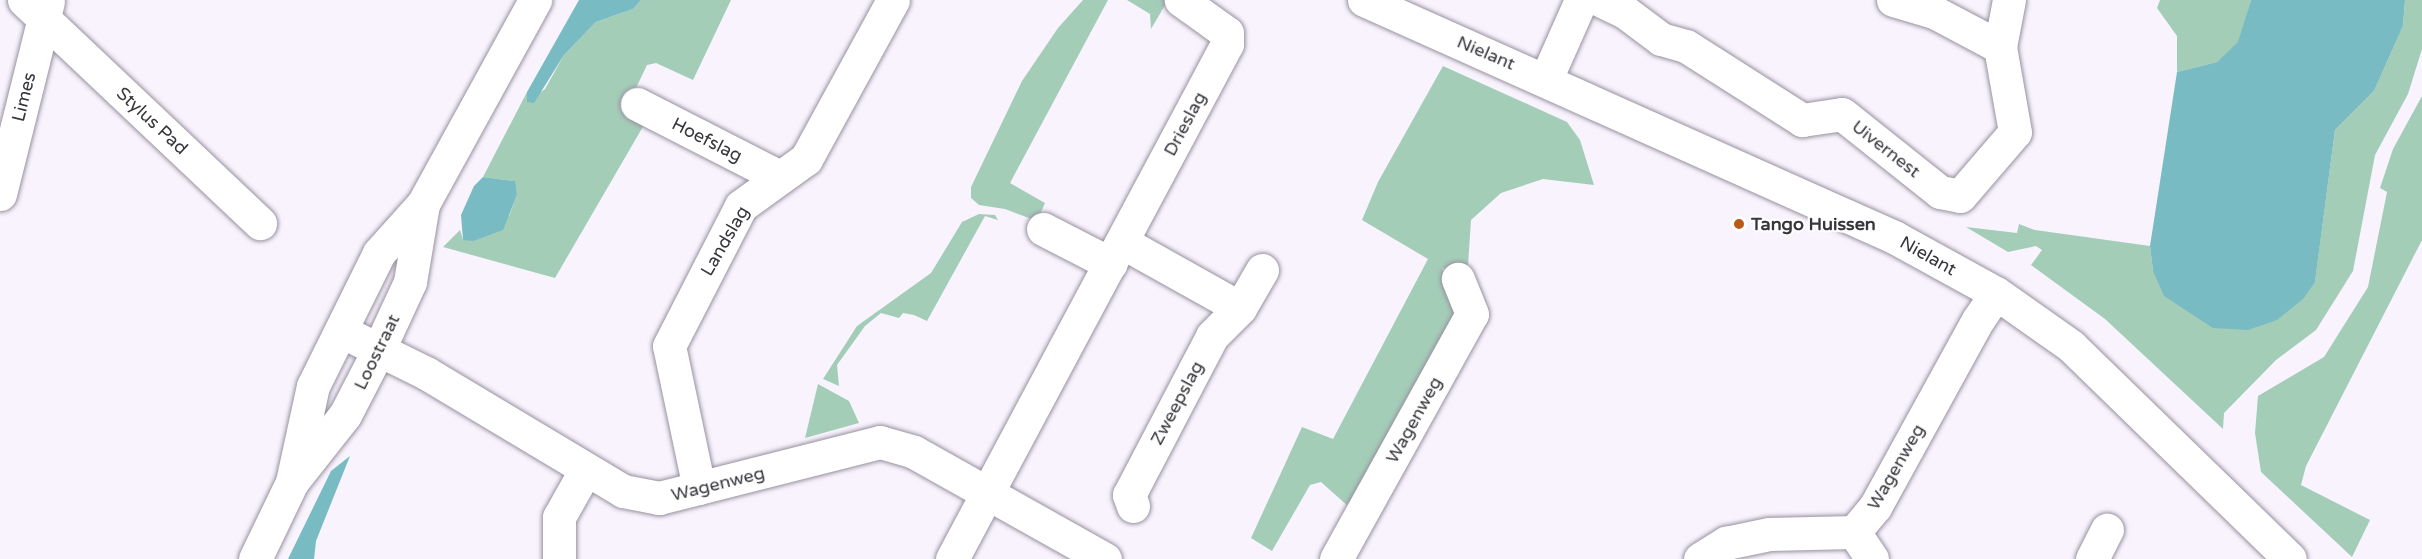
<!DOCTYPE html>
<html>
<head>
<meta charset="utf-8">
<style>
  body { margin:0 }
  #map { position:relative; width:2422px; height:559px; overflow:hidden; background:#f8f3fd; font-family:"Varela Round",sans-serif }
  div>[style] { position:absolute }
  .green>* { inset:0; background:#a4cdb8 }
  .water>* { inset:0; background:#78bbc3 }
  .roads { filter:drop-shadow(0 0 2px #9891a0) drop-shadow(0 0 2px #9891a0) }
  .minor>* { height:33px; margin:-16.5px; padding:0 16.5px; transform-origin:16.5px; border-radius:16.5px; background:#fff }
  .dots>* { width:16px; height:16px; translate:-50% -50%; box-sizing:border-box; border:3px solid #fff; border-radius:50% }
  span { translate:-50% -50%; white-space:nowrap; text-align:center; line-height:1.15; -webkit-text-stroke:4.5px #fff; paint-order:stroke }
  .street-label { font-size:18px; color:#38353b }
  .poi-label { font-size:18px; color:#38353b; font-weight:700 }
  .left { translate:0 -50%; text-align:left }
</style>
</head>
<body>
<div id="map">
  <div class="green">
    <i style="clip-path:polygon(641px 0,731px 0,693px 80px,656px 63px,647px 65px,627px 107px,648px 118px,555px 278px,443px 247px,460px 230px,463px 240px,509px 216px,517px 195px,514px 181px,483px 177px,527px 92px,527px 102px,545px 89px,564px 55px,596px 22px,633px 9px)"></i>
    <i style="clip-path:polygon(1083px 0,1108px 0,1010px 183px,1045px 203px,1037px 221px,1005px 209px,979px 205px,971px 198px,971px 187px,1022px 81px,1058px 28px)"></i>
    <i style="clip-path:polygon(1127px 0,1168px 0,1151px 29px,1150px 14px)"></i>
    <i style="clip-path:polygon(2160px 0,2251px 0,2239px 42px,2217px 62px,2177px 72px,2177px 36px,2157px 8px)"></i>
    <i style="clip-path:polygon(2405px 0,2422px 0,2422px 49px,2408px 94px,2375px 155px,2353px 271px,2316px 330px,2276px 360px,2224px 413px,2223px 429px,2105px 319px,2031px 265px,2042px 250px,2036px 246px,2008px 252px,1966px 227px,2017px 233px,2019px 224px,2035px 230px,2150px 246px,2153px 271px,2315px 281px,2335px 130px,2374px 91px,2403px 26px)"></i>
    <i style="clip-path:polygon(1443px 66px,1567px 122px,1580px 140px,1594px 185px,1543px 179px,1501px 193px,1471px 220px,1468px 265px,1453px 273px,1442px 268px,1457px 309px,1349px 507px,1321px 482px,1310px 485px,1272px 551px,1251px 538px,1302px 427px,1333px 439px,1428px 259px,1362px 220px,1378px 182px)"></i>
    <i style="clip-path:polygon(2422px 96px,2422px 240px,2306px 466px,2301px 485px,2370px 520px,2352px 557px,2261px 472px,2255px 433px,2258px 396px,2324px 357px,2368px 287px,2387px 192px,2380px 188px,2393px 149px)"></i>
    <i style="clip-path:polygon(979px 214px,995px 215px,998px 220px,985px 216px,927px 321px,914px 315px,903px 313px,899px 318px,881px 313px,865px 326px,837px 365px,839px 386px,823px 379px,857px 326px,931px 273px,962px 222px)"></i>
    <i style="clip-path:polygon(818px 384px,849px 401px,859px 423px,805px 438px)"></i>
  </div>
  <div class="water">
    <i style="clip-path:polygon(579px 0,641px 0,633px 9px,596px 22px,564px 55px,534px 103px,527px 102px,527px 92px)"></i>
    <i style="clip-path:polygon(2251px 0,2405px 0,2403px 26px,2374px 91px,2335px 130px,2315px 282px,2304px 298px,2277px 320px,2248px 330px,2213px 328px,2164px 296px,2153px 271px,2150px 246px,2177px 72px,2217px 62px,2238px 42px)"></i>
    <i style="clip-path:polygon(483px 177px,515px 181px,517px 195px,503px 230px,473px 241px,463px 240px,461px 215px,474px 186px)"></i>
    <i style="clip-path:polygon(350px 456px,316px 541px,314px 559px,288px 559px,331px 471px)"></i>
  </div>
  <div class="roads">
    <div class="minor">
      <i style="left:24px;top:0;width:325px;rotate:43.4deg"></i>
      <i style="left:1364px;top:0;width:581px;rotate:24.09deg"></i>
      <i style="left:1894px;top:237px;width:116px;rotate:28.8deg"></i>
      <i style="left:1996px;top:293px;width:92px;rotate:35.2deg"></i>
      <i style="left:2071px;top:346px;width:305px;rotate:44.2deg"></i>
      <i style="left:1600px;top:0;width:28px;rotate:26deg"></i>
      <i style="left:1625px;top:12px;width:45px;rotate:36.9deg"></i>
      <i style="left:1661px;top:39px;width:26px;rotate:16deg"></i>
      <i style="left:1686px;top:46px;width:138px;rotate:32.5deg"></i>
      <i style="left:1802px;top:120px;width:40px;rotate:-8.5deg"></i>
      <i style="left:1842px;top:114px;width:125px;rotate:38.5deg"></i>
      <i style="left:1940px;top:192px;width:20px;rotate:11deg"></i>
      <i style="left:1960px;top:196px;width:84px;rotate:-49.3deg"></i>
      <i style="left:2015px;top:132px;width:86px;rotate:-100deg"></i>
      <i style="left:2000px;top:47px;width:48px;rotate:-79.2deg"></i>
      <i style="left:1893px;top:0;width:43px;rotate:16.3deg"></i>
      <i style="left:1934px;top:12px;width:75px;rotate:27.9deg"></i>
      <i style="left:1546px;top:79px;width:86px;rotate:-66.1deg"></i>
      <i style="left:637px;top:104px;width:158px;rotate:27.1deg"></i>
      <i style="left:0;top:194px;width:198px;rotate:-76deg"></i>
      <i style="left:1043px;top:229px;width:76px;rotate:27.2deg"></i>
      <i style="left:1122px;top:242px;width:135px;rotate:29.2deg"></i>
      <i style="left:341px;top:331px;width:95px;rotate:26.3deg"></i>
      <i style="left:426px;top:373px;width:230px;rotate:30.9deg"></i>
      <i style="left:623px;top:491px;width:37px;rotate:11deg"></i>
      <i style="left:659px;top:498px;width:228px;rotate:-14.2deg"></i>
      <i style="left:880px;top:442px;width:35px;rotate:16deg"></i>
      <i style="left:914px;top:452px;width:219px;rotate:29.3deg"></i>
      <i style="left:292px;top:482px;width:98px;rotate:-77.7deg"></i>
      <i style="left:313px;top:386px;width:148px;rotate:-63.6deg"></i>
      <i style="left:379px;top:253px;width:66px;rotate:-48.1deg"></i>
      <i style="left:423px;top:204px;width:233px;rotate:-61.2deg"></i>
      <i style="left:699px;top:488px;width:145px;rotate:-101.9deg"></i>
      <i style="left:669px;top:346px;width:157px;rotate:-62.8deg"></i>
      <i style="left:741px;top:206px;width:80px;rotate:-35.9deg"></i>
      <i style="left:806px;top:159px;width:181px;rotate:-61.3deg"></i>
      <i style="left:1133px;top:506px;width:12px;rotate:-110deg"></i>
      <i style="left:1129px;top:495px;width:179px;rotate:-62.4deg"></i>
      <i style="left:1212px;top:336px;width:40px;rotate:-45deg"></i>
      <i style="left:1240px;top:308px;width:44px;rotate:-59.9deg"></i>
      <i style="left:1854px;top:532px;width:33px;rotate:-50deg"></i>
      <i style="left:1875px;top:507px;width:213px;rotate:-61.2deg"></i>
      <i style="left:1978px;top:320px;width:32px;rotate:-56deg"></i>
      <i style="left:1854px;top:532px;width:32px;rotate:56deg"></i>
      <i style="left:255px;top:559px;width:85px;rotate:-64.3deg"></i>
      <i style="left:292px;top:482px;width:85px;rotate:-51.7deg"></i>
      <i style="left:345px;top:415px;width:74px;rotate:-62.7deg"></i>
      <i style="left:379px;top:349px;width:74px;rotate:-65.2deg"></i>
      <i style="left:410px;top:282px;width:79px;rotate:-80.5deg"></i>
      <i style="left:559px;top:559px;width:42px;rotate:-90deg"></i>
      <i style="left:559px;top:517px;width:55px;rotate:-60.6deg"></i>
      <i style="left:952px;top:559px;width:584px;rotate:-61.9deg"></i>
      <i style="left:1227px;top:44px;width:11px;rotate:-90deg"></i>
      <i style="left:1227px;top:33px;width:57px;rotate:-144.3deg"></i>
      <i style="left:1336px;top:559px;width:280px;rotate:-61deg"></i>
      <i style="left:1472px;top:314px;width:38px;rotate:-112deg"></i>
      <i style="left:1700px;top:559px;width:31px;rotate:-32deg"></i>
      <i style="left:1726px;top:543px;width:44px;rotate:-11.8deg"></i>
      <i style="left:1769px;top:534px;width:85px;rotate:-1.3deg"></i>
      <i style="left:2092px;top:559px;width:33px;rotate:-63deg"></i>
    </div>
  </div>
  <div class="dots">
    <i style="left:1739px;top:224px;background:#ba5918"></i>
  </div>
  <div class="street-label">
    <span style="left:1486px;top:53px;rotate:23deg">Nielant</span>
    <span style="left:24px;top:97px;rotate:-76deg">Limes</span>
    <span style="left:152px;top:121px;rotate:43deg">Stylus Pad</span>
    <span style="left:1185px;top:124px;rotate:-62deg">Drieslag</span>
    <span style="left:707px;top:140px;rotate:27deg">Hoefslag</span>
    <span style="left:1886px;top:149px;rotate:38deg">Uivernest</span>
    <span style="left:725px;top:241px;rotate:-60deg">Landslag</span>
    <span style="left:1928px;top:256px;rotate:29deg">Nielant</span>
    <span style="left:377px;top:352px;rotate:-64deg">Loostraat</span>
    <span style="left:1177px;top:403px;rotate:-62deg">Zweepslag</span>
    <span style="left:1414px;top:420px;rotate:-61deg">Wagenweg</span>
    <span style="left:1896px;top:467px;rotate:-60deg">Wagenweg</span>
    <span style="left:718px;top:484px;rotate:-14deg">Wagenweg</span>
  </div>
  <div class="poi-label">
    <span class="left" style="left:1751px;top:224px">Tango Huissen</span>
  </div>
</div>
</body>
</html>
